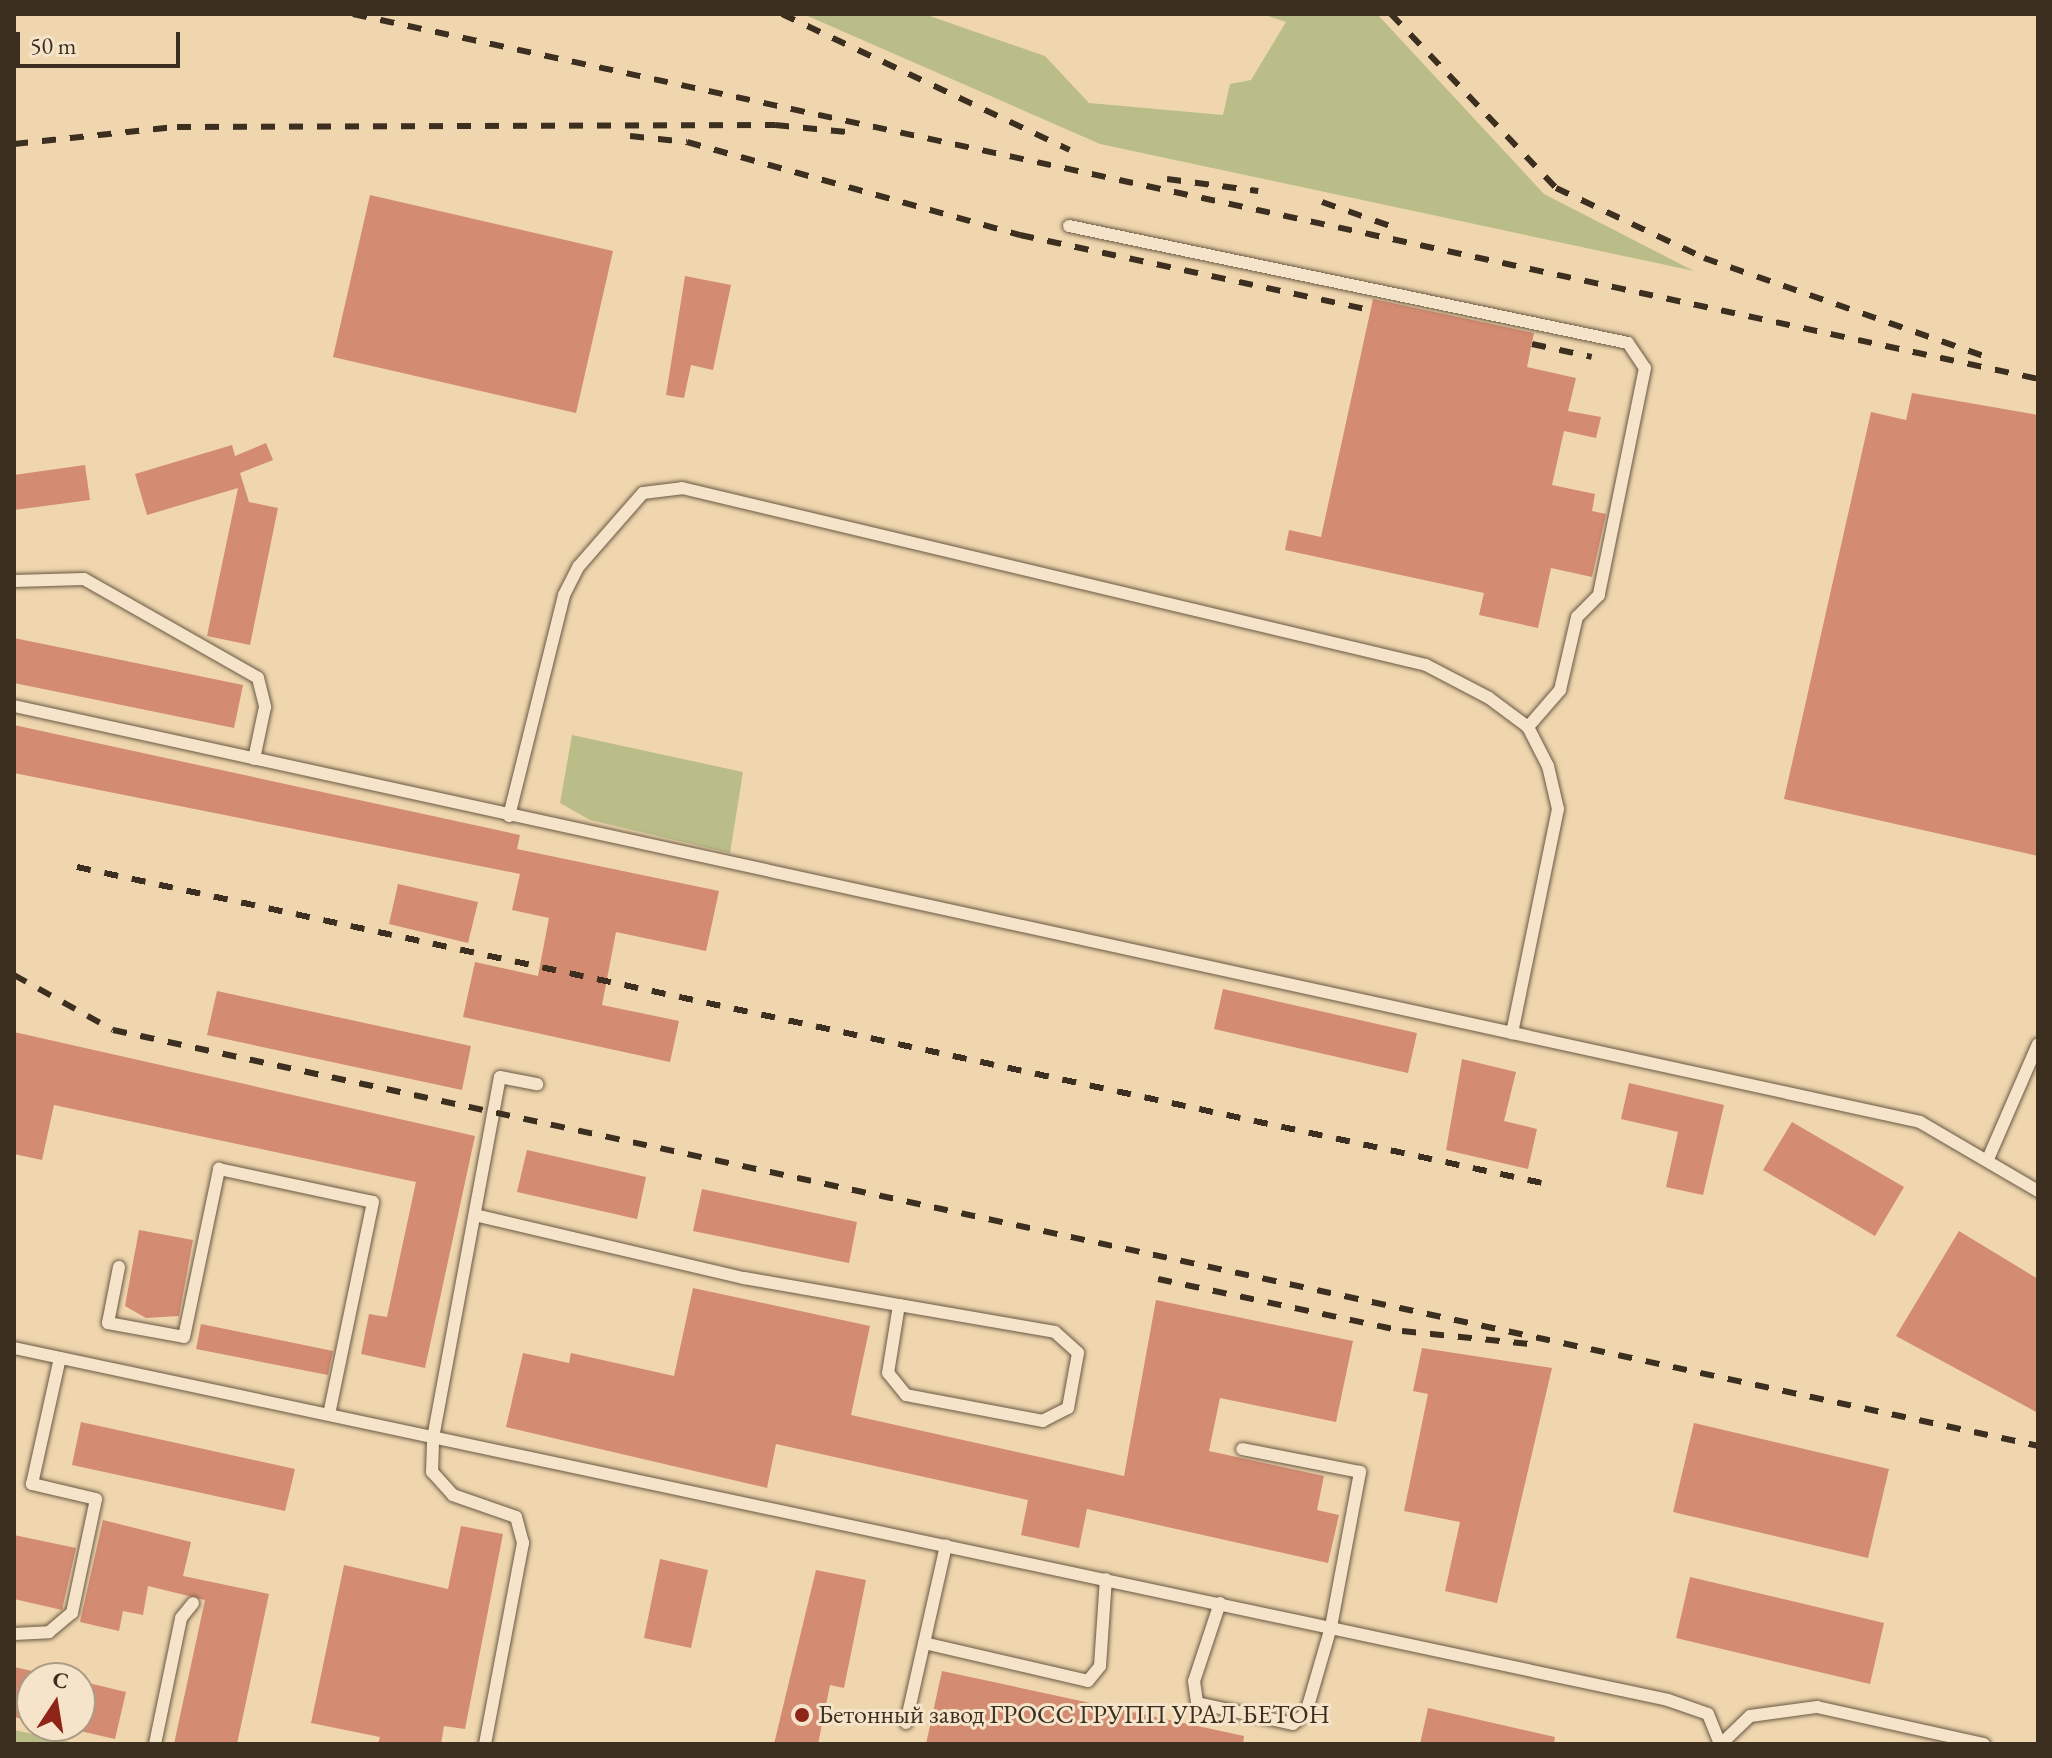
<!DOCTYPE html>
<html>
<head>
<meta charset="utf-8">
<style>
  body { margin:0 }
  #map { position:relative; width:2052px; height:1758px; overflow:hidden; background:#efd6ae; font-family:"EB Garamond",serif }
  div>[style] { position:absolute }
  .green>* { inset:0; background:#bbbd89 }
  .building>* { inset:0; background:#d38b72 }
  .roads { filter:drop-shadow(0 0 2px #695944) drop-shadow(0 0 2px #695944) }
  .service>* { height:12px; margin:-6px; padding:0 6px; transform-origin:6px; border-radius:6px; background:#f5e4ca }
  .rail>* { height:6px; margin-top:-3px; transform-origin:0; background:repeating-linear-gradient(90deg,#3c2f20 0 14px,transparent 0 28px) }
  .dots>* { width:22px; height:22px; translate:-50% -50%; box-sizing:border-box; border:4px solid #f5e4ca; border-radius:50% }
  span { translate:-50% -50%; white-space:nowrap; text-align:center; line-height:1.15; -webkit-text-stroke:6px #f5e4ca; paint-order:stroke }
  .poi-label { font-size:26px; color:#3c2f20 }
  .left { translate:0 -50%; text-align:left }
  .frame { position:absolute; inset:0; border:16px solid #3c2f20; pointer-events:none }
  .north { position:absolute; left:16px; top:1662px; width:80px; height:80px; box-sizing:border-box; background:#f5e4ca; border:2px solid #ab9c86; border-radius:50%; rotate:12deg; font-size:22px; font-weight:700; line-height:32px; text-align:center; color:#3c2f20 }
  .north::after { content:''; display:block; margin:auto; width:28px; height:36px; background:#8f2418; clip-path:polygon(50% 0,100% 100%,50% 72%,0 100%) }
  .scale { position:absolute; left:16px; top:32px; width:164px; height:36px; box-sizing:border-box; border:4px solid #3c2f20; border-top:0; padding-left:10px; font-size:24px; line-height:28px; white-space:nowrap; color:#3c2f20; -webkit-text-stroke:6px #f5e4ca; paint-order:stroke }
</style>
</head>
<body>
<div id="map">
  <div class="green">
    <i style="clip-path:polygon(803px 14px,924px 14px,1045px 56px,1089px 103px,1223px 115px,1230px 84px,1251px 80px,1286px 22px,1262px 14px,1377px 14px,1544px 194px,1694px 271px,1100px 144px)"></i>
    <i style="clip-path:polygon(572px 735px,743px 772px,730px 853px,590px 820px,560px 803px)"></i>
    <i style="clip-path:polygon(14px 1730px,80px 1744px,14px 1744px)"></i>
  </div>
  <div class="building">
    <i style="clip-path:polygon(370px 195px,613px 251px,576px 413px,333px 357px)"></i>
    <i style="clip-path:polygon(685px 276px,731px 285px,713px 370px,691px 365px,684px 398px,666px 395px)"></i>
    <i style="clip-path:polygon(1373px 299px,1534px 333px,1527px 367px,1576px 378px,1568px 411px,1601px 417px,1596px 438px,1564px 431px,1552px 485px,1595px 494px,1592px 511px,1606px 514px,1592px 577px,1551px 568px,1538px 628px,1479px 615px,1484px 593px,1285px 550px,1289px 530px,1321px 537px)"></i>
    <i style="clip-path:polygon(1912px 393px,2038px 415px,2038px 856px,1784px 799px,1871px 412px,1906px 420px)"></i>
    <i style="clip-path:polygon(266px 443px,273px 460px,240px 473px,249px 502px,278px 508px,250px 645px,207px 636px,238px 488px,147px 515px,135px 474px,232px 445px,235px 456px)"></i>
    <i style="clip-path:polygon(85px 465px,90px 500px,14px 510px,14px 475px)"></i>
    <i style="clip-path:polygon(14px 638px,243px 685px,234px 728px,14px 683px)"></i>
    <i style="clip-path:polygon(14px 725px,520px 835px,517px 849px,719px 891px,706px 951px,616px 932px,602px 1005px,679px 1021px,670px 1062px,463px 1017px,475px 962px,538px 976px,549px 918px,512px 910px,520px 874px,14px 773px)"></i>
    <i style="clip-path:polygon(398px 884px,478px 902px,468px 943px,389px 924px)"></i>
    <i style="clip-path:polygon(1223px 989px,1417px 1033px,1408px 1073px,1214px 1029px)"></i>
    <i style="clip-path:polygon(217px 991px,471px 1046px,462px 1090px,207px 1035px)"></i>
    <i style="clip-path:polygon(14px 1032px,475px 1136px,425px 1368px,361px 1354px,369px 1314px,387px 1317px,416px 1182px,54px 1105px,42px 1160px,14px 1154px)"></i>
    <i style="clip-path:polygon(1462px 1059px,1516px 1072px,1504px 1121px,1537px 1129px,1528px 1169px,1446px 1150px)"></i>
    <i style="clip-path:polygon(1629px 1083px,1724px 1105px,1703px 1195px,1666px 1187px,1678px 1132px,1621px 1119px)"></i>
    <i style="clip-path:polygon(1792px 1122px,1904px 1187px,1875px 1236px,1763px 1170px)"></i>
    <i style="clip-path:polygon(527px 1150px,646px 1177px,637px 1219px,517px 1192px)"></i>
    <i style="clip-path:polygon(702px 1189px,857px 1222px,849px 1263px,693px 1231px)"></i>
    <i style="clip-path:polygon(139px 1230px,193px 1240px,179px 1316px,146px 1318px,125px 1306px)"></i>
    <i style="clip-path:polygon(1959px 1231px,2038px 1279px,2038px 1413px,1896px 1336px)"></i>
    <i style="clip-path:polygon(693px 1288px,870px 1326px,851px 1415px,1124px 1476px,1156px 1300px,1353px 1341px,1336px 1422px,1220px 1398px,1209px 1451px,1324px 1476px,1317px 1510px,1339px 1515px,1328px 1563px,1087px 1509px,1079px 1548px,1021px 1535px,1028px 1500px,776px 1444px,767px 1488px,506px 1427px,523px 1353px,569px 1363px,571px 1353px,674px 1376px)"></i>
    <i style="clip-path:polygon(201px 1324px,333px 1351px,328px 1375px,196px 1349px)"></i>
    <i style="clip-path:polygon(1422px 1348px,1552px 1368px,1497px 1603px,1445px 1591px,1460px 1522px,1404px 1511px,1428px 1394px,1413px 1391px)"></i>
    <i style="clip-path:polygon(81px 1422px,295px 1469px,285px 1511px,72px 1465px)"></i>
    <i style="clip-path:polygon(1694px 1423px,1889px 1469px,1868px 1558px,1673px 1512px)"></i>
    <i style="clip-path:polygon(103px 1520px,191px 1542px,183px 1576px,269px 1594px,237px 1744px,174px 1744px,205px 1600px,148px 1586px,143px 1615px,123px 1611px,119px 1631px,80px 1622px)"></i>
    <i style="clip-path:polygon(461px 1526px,503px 1534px,465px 1729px,444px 1726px,441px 1744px,378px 1744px,380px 1737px,311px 1723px,344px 1565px,448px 1589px)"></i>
    <i style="clip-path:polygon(14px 1535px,76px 1548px,62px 1610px,14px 1599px)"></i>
    <i style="clip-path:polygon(660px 1559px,708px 1570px,691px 1648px,644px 1638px)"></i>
    <i style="clip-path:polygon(816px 1570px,866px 1580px,844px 1688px,830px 1685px,818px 1744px,774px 1744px)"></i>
    <i style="clip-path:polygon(1690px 1577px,1884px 1623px,1870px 1684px,1676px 1638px)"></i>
    <i style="clip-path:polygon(14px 1667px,32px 1671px,32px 1721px,14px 1717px)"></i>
    <i style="clip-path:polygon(942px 1671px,1244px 1736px,1243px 1744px,926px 1744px)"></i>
    <i style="clip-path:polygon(80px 1681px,126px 1692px,115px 1739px,80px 1731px)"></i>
    <i style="clip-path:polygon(1428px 1708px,1555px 1737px,1554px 1744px,1420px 1744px)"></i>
  </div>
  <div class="roads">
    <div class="service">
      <i style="left:1069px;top:226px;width:571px;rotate:11.82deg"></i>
      <i style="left:1628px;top:343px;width:30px;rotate:56deg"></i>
      <i style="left:1645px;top:368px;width:232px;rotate:101.5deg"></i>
      <i style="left:1599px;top:595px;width:31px;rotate:135deg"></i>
      <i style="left:1577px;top:617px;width:75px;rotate:103.1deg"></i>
      <i style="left:1560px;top:690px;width:49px;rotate:130.9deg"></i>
      <i style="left:14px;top:581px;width:70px;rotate:-1.6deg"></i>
      <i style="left:84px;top:579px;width:200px;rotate:29.6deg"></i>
      <i style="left:258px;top:678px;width:30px;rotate:76deg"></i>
      <i style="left:265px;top:707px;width:53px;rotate:101.9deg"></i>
      <i style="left:14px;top:706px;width:1951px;rotate:12.31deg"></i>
      <i style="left:1920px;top:1122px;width:137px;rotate:30.3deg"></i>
      <i style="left:509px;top:816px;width:228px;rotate:-76deg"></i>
      <i style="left:564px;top:595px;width:33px;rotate:-63deg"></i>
      <i style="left:579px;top:566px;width:97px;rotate:-48.8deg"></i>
      <i style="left:643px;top:493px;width:39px;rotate:-7deg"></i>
      <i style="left:682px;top:488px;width:765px;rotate:13.38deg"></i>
      <i style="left:1426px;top:665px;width:71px;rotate:27.6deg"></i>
      <i style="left:1489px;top:698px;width:49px;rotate:36.6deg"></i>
      <i style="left:1528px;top:727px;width:44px;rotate:62.9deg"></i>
      <i style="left:1548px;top:766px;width:44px;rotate:76.9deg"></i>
      <i style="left:1558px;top:809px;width:229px;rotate:101.6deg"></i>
      <i style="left:1988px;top:1159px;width:125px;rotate:-66.5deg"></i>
      <i style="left:479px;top:1216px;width:272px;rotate:13.2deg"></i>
      <i style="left:744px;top:1278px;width:157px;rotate:9.9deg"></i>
      <i style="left:899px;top:1305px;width:158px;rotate:9.8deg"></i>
      <i style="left:1055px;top:1332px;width:31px;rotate:42deg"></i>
      <i style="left:1078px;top:1353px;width:56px;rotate:100.3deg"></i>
      <i style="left:1068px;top:1408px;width:28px;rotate:153deg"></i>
      <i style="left:1043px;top:1421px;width:139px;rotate:-169.3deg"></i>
      <i style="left:906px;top:1395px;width:28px;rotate:-129deg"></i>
      <i style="left:888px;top:1373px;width:69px;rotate:-80.8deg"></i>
      <i style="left:119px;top:1267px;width:57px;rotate:101.1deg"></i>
      <i style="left:108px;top:1323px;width:77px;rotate:10.4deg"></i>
      <i style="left:184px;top:1337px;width:172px;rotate:-78.2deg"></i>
      <i style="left:219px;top:1169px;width:157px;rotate:12.1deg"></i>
      <i style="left:373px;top:1202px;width:217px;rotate:101.7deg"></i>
      <i style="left:14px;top:1348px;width:1691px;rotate:12.01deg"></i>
      <i style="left:1668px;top:1700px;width:42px;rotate:19.3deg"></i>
      <i style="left:1708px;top:1714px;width:32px;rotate:68deg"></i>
      <i style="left:1220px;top:1603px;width:82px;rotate:108.4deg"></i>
      <i style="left:1194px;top:1681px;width:22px;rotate:82deg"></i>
      <i style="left:1197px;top:1703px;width:98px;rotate:12.3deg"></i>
      <i style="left:1293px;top:1724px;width:17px;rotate:-40deg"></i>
      <i style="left:1306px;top:1713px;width:90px;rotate:-73.8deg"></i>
      <i style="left:1331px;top:1627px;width:158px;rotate:-79.4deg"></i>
      <i style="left:1360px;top:1472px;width:120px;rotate:-169deg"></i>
      <i style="left:14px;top:1634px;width:35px;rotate:-3deg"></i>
      <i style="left:49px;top:1632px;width:30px;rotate:-40deg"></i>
      <i style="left:72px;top:1613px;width:116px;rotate:-78.1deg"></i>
      <i style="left:96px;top:1499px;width:66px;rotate:-166.8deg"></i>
      <i style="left:32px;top:1484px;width:129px;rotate:-77.5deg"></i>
      <i style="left:924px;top:1643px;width:168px;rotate:13deg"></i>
      <i style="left:1088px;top:1681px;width:19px;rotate:-51deg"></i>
      <i style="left:1100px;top:1666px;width:87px;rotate:-86.1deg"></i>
      <i style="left:906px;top:1723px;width:182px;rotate:-77.3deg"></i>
      <i style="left:155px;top:1744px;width:129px;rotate:-78.3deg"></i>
      <i style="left:181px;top:1618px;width:19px;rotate:-51deg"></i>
      <i style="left:485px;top:1744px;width:205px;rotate:-79.3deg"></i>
      <i style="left:523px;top:1543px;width:27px;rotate:-105deg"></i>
      <i style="left:516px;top:1517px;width:67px;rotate:-160.8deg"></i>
      <i style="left:453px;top:1495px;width:31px;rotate:-132deg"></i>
      <i style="left:432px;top:1472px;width:34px;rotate:-88deg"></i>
      <i style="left:433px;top:1438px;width:367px;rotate:-79.5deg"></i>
      <i style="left:500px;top:1077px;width:38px;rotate:11deg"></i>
      <i style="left:1721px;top:1744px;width:40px;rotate:-44deg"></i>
      <i style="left:1750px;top:1716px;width:68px;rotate:-7.7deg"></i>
      <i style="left:1817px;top:1707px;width:171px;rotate:12.5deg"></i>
    </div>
  </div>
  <div class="rail">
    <i style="left:353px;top:14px;width:1724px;rotate:12.22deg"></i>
    <i style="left:782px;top:14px;width:318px;rotate:25.3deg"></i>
    <i style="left:1391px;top:14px;width:240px;rotate:46.5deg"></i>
    <i style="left:1556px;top:188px;width:164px;rotate:25.3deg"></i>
    <i style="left:1704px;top:258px;width:302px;rotate:19.3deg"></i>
    <i style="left:630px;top:136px;width:57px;rotate:6deg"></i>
    <i style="left:687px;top:142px;width:346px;rotate:15.6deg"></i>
    <i style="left:1020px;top:235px;width:359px;rotate:12.1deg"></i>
    <i style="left:14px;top:144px;width:164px;rotate:-6deg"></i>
    <i style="left:177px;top:127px;width:598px;rotate:-0.19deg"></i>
    <i style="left:775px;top:125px;width:82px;rotate:5.6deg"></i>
    <i style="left:1167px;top:179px;width:92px;rotate:7.5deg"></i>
    <i style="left:1322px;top:202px;width:72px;rotate:19.4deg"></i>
    <i style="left:1532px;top:344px;width:61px;rotate:12.2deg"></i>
    <i style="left:77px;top:867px;width:1499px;rotate:12.17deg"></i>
    <i style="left:14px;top:975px;width:113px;rotate:29.1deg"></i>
    <i style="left:113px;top:1030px;width:1969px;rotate:12.19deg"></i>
    <i style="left:1158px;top:1279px;width:249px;rotate:12deg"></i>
    <i style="left:1402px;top:1331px;width:128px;rotate:5.8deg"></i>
  </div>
  <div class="dots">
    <i style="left:802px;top:1715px;background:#8f2418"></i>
  </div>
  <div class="poi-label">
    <span class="left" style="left:818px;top:1715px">Бетонный завод ГРОСС ГРУПП УРАЛ БЕТОН</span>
  </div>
  <div class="frame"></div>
  <div class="north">С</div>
  <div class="scale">50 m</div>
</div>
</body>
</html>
